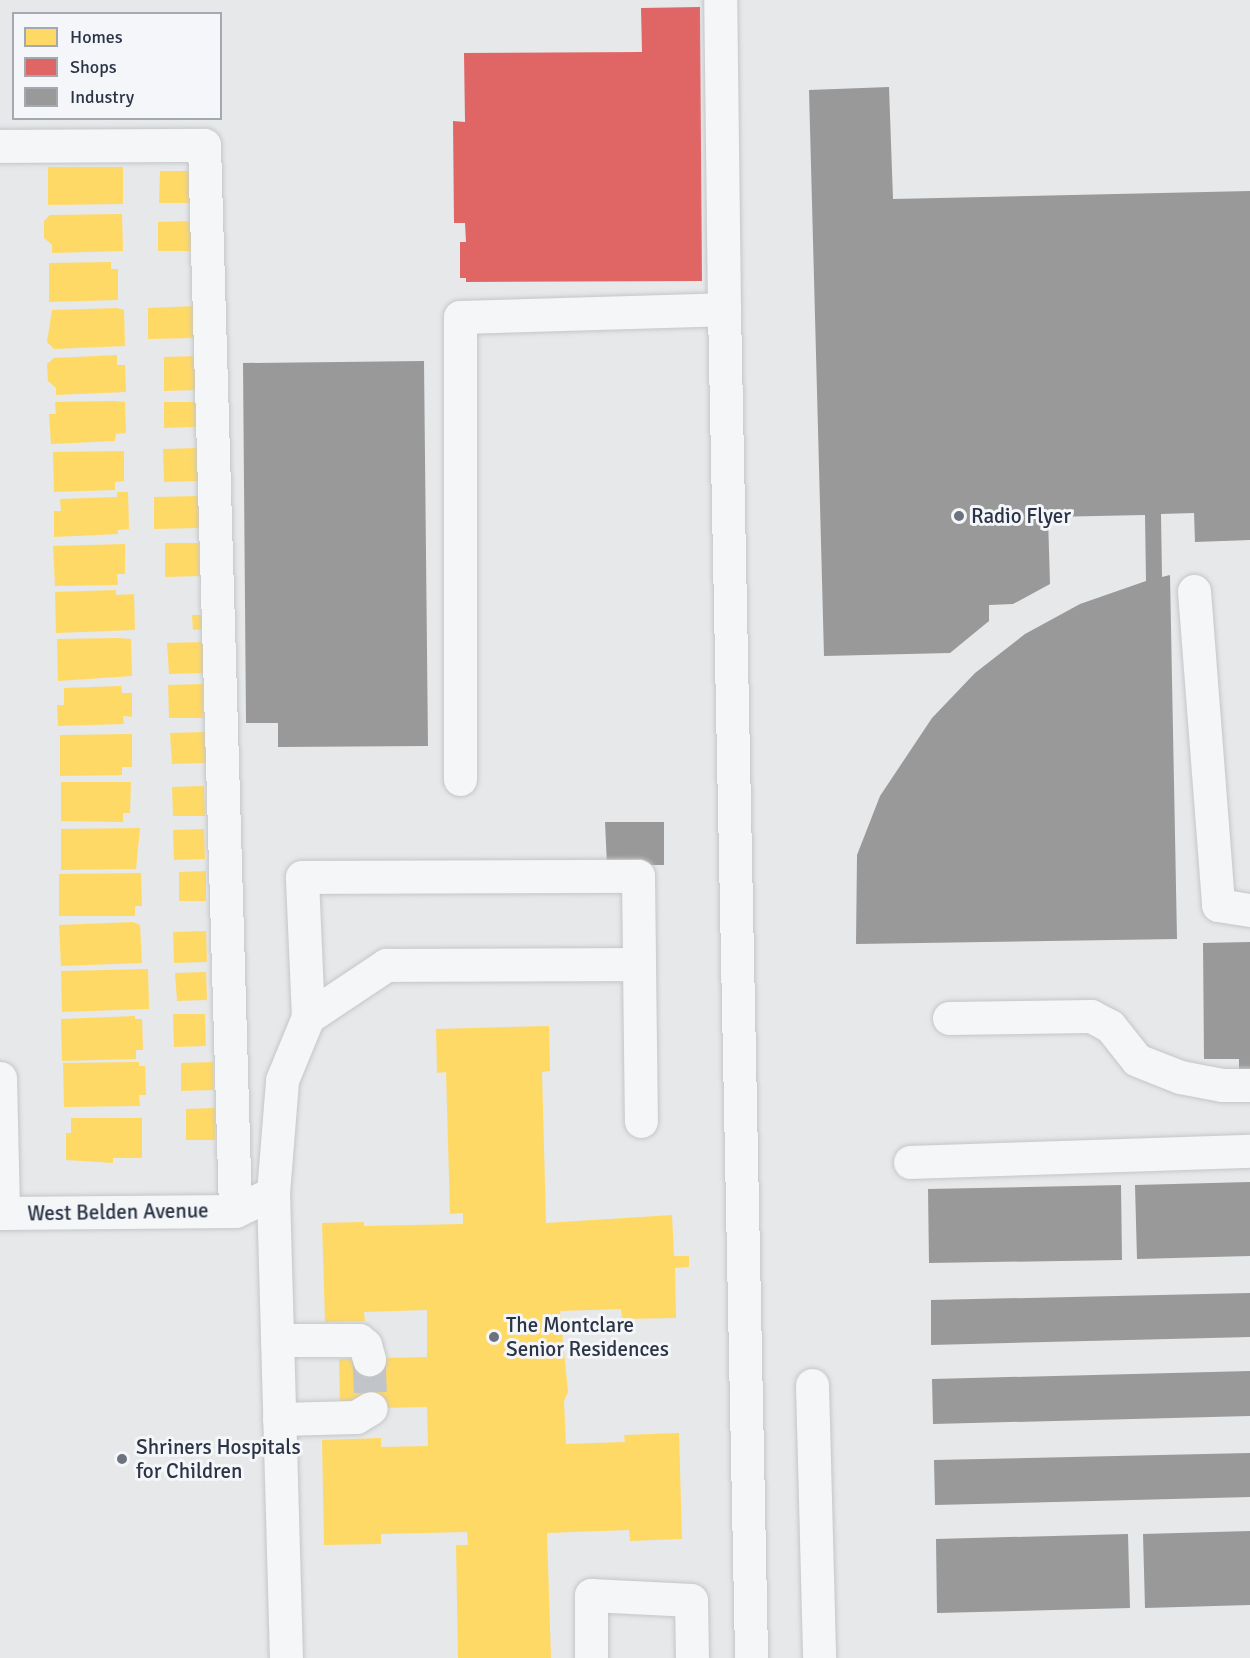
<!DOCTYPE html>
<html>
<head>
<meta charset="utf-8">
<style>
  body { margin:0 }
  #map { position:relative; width:1250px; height:1658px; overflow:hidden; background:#e6e8ea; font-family:Signika,sans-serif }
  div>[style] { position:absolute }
  .homes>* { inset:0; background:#ffd966 }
  .shops>* { inset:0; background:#e06666 }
  .industry>* { inset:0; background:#999 }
  .minor-tunnel>* { height:33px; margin-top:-16.5px; transform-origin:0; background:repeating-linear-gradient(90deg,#c1c4c9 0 33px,transparent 0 49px) }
  .roads { filter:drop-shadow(0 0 2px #c4c6c8) drop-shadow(0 0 2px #c4c6c8) }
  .minor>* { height:33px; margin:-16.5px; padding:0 16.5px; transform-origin:16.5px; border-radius:16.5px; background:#f5f6f7 }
  .dots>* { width:16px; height:16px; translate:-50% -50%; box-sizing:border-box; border:3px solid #f4f6f9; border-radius:50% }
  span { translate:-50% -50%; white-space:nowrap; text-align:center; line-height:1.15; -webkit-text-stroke:6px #f4f6f9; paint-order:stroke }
  .poi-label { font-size:21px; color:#2b3445 }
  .left { translate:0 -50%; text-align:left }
  .street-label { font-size:21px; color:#2b3445 }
  .legend { position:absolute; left:12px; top:12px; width:210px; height:108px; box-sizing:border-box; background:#f4f6f9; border:2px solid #a4a8b1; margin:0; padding:8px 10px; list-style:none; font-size:18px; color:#2b3445 }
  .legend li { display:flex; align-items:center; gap:12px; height:30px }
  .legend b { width:30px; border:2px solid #a4a8b1 }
</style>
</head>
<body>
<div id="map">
  <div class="homes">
    <i style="clip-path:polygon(48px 167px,123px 167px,123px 204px,48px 205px)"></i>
    <i style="clip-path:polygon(160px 171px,194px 171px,194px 203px,159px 203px)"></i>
    <i style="clip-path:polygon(122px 214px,123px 251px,52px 253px,52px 245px,44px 238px,44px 221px,50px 215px)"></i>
    <i style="clip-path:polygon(192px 221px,192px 251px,158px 251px,158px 222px)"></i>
    <i style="clip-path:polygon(111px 262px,111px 269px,118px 269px,118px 300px,49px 302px,49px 263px)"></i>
    <i style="clip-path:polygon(196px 306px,196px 338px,148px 339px,148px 308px)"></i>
    <i style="clip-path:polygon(117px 308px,124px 310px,125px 346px,54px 349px,47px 342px,52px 310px)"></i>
    <i style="clip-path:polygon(117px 355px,117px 365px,125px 365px,126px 392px,56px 395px,56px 388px,48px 381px,47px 364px,54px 358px)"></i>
    <i style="clip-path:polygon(196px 356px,197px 390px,164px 391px,164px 357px)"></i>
    <i style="clip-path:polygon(114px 401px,125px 402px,126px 433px,116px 434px,115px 441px,51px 444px,49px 414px,56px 414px,55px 402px)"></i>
    <i style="clip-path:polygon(164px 402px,197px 402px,197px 427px,164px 428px)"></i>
    <i style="clip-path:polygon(197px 448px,198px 481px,164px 482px,163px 449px)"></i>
    <i style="clip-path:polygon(124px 451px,124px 481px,115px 482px,115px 490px,54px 492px,53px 452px)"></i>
    <i style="clip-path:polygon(117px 492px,128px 492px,129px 529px,118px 530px,118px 534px,54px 537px,54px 511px,61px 511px,60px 499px,117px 497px)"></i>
    <i style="clip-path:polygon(199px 496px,200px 528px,154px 529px,154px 497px)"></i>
    <i style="clip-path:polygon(165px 543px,199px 543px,200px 576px,165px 577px)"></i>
    <i style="clip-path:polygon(125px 544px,125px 574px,117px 574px,118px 585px,55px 586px,53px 546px)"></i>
    <i style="clip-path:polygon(116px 590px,116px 595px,134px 594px,135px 630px,56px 633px,55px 592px)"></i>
    <i style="clip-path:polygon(192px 615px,204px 615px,205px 629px,193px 630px)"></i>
    <i style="clip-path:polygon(117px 638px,131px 639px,132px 676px,58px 681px,57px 639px)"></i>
    <i style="clip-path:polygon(204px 642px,205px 673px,169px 674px,167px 643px)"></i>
    <i style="clip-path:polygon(203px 684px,203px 718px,169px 718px,168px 685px)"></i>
    <i style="clip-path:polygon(121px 686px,122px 693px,132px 693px,132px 717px,123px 716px,124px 724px,58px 726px,57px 705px,64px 705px,64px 688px)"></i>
    <i style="clip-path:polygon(205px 732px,206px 763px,172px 764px,170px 733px)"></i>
    <i style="clip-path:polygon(132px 734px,132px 767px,122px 767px,122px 775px,60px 776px,60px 735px)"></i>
    <i style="clip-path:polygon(61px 782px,131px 782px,130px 813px,123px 813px,123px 822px,61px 821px)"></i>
    <i style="clip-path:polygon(204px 786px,205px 816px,173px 816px,172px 787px)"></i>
    <i style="clip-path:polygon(140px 828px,136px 869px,61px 870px,61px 829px)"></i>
    <i style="clip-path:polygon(204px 829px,205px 859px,174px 860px,173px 830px)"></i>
    <i style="clip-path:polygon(206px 871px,206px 901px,179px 901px,179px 872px)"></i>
    <i style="clip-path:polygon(141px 873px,142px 906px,135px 906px,135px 916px,59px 916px,59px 874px)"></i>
    <i style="clip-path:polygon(133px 922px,140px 925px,142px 963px,61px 966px,59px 925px)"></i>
    <i style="clip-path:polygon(206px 931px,207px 962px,174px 963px,173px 932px)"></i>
    <i style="clip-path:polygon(148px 969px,149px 1009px,62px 1012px,61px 971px)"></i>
    <i style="clip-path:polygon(206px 972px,207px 1000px,177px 1001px,175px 973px)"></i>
    <i style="clip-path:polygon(173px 1014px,205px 1014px,206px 1046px,174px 1047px)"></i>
    <i style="clip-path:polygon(135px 1016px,135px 1019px,142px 1019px,143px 1050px,136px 1050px,136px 1059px,62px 1061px,61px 1019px)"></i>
    <i style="clip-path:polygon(549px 1026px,550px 1071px,542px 1072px,546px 1223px,672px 1215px,674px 1256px,689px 1256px,689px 1267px,675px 1268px,676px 1318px,622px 1319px,621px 1309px,560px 1311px,568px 1392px,564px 1401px,566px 1444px,625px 1442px,624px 1435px,679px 1433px,682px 1539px,630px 1541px,629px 1530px,547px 1533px,551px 1658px,458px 1658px,456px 1545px,468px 1545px,467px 1532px,381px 1534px,381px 1544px,324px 1545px,322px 1440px,381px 1438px,381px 1447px,428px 1446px,427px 1407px,340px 1409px,339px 1359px,427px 1357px,427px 1310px,364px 1312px,365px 1321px,325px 1322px,322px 1223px,364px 1222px,364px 1226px,463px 1224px,463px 1213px,450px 1214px,446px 1072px,437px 1073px,436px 1029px)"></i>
    <i style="clip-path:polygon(139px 1062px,139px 1066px,145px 1066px,146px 1095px,139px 1095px,140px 1106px,64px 1107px,63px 1063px)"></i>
    <i style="clip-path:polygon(213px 1062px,213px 1090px,181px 1091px,181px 1063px)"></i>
    <i style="clip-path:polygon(215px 1108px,215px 1140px,186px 1140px,186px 1109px)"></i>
    <i style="clip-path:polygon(71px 1118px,142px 1118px,142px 1158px,113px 1158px,113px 1163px,66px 1160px,66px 1133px,71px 1133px)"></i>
  </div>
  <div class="shops">
    <i style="clip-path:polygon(700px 7px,702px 281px,466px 282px,466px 278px,460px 278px,460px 242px,466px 242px,465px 223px,454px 223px,453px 121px,465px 122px,464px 53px,642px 52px,641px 8px)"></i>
  </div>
  <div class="industry">
    <i style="clip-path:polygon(889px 87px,893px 199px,1250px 191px,1250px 540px,1195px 542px,1194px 513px,1161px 514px,1162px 577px,1170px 575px,1177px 939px,856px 944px,857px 855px,880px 796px,932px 718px,975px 673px,1025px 634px,1080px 604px,1146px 581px,1145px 515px,1048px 517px,1050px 584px,1013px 604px,989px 605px,989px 621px,950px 653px,824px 656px,809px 90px)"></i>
    <i style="clip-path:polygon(424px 361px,428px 746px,278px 747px,278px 723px,246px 723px,243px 363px)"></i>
    <i style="clip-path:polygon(605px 822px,664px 822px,664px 865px,607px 865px)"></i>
    <i style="clip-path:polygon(1250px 942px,1250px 1074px,1239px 1074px,1239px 1059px,1204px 1059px,1203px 943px)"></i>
    <i style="clip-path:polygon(1250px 1182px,1250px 1256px,1137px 1259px,1135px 1185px)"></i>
    <i style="clip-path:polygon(1121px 1185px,1122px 1260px,929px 1263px,928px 1189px)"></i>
    <i style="clip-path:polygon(1250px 1293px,1250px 1337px,931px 1345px,931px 1300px)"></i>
    <i style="clip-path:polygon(1250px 1371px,1250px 1416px,933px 1424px,932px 1379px)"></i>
    <i style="clip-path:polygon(1250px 1453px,1250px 1497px,935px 1505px,934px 1460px)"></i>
    <i style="clip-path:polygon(1250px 1531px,1250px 1605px,1145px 1608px,1143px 1534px)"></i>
    <i style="clip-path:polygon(1128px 1534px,1130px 1608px,937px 1613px,936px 1539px)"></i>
  </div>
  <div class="minor-tunnel">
    <i style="left:369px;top:1359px;width:49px;rotate:87.7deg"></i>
  </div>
  <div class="roads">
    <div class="minor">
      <i style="left:0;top:146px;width:204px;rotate:-0.3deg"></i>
      <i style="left:204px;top:145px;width:1066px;rotate:88.33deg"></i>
      <i style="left:724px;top:309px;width:1349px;rotate:88.85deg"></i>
      <i style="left:1194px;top:591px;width:315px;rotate:85.6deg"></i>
      <i style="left:1218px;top:905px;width:32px;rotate:9deg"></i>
      <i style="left:460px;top:779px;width:462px;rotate:-90deg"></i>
      <i style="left:460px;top:317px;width:264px;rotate:-1.7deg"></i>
      <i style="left:724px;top:309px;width:309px;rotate:-90.7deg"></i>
      <i style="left:308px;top:1017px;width:140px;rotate:-92.5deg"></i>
      <i style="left:302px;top:877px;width:336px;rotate:-0.2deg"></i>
      <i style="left:638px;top:876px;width:88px;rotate:89.3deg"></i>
      <i style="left:949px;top:1018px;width:142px;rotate:-0.8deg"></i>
      <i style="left:1091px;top:1016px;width:21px;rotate:28deg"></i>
      <i style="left:1110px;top:1026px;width:43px;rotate:51.5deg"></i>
      <i style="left:1137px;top:1060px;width:46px;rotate:21.6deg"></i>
      <i style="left:1180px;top:1077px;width:43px;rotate:10.8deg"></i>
      <i style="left:1222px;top:1085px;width:28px"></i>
      <i style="left:0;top:1078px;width:135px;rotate:88.7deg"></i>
      <i style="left:910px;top:1162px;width:340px;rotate:-1.9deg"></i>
      <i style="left:273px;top:1193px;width:465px;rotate:88.4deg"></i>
      <i style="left:0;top:1213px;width:235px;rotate:-0.5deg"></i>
      <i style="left:235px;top:1211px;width:42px;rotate:-25.3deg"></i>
      <i style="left:273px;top:1193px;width:113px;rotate:-85.4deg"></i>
      <i style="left:282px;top:1080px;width:68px;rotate:-67.6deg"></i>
      <i style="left:308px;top:1017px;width:94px;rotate:-33.7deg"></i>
      <i style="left:386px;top:965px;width:253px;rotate:-0.2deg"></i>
      <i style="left:639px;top:964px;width:157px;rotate:89.3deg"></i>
      <i style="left:277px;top:1340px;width:82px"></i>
      <i style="left:359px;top:1340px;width:8px;rotate:40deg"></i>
      <i style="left:365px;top:1345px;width:15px;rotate:74deg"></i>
      <i style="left:812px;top:1385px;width:273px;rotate:88.5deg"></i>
      <i style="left:279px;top:1419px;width:77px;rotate:-1.5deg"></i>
      <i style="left:356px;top:1417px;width:17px;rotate:-31deg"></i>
      <i style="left:591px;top:1658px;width:63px;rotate:-90deg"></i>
      <i style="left:591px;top:1595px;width:100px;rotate:2.9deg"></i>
      <i style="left:691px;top:1600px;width:58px;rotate:89deg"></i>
    </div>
  </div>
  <div class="dots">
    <i style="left:959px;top:516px;background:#6c737f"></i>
    <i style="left:494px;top:1337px;background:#6c737f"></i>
    <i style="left:122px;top:1459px;background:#6c737f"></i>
  </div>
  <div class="poi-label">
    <span class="left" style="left:971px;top:516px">Radio Flyer</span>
    <span class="left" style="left:506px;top:1337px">The Montclare<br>Senior Residences</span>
    <span class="left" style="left:136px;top:1459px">Shriners Hospitals<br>for Children</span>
  </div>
  <div class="street-label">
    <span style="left:118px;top:1212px;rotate:-1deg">West Belden Avenue</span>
  </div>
  <ul class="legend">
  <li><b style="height:16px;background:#ffd966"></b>Homes</li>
  <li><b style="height:16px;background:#e06666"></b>Shops</li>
  <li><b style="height:16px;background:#999"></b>Industry</li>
  </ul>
</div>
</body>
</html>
